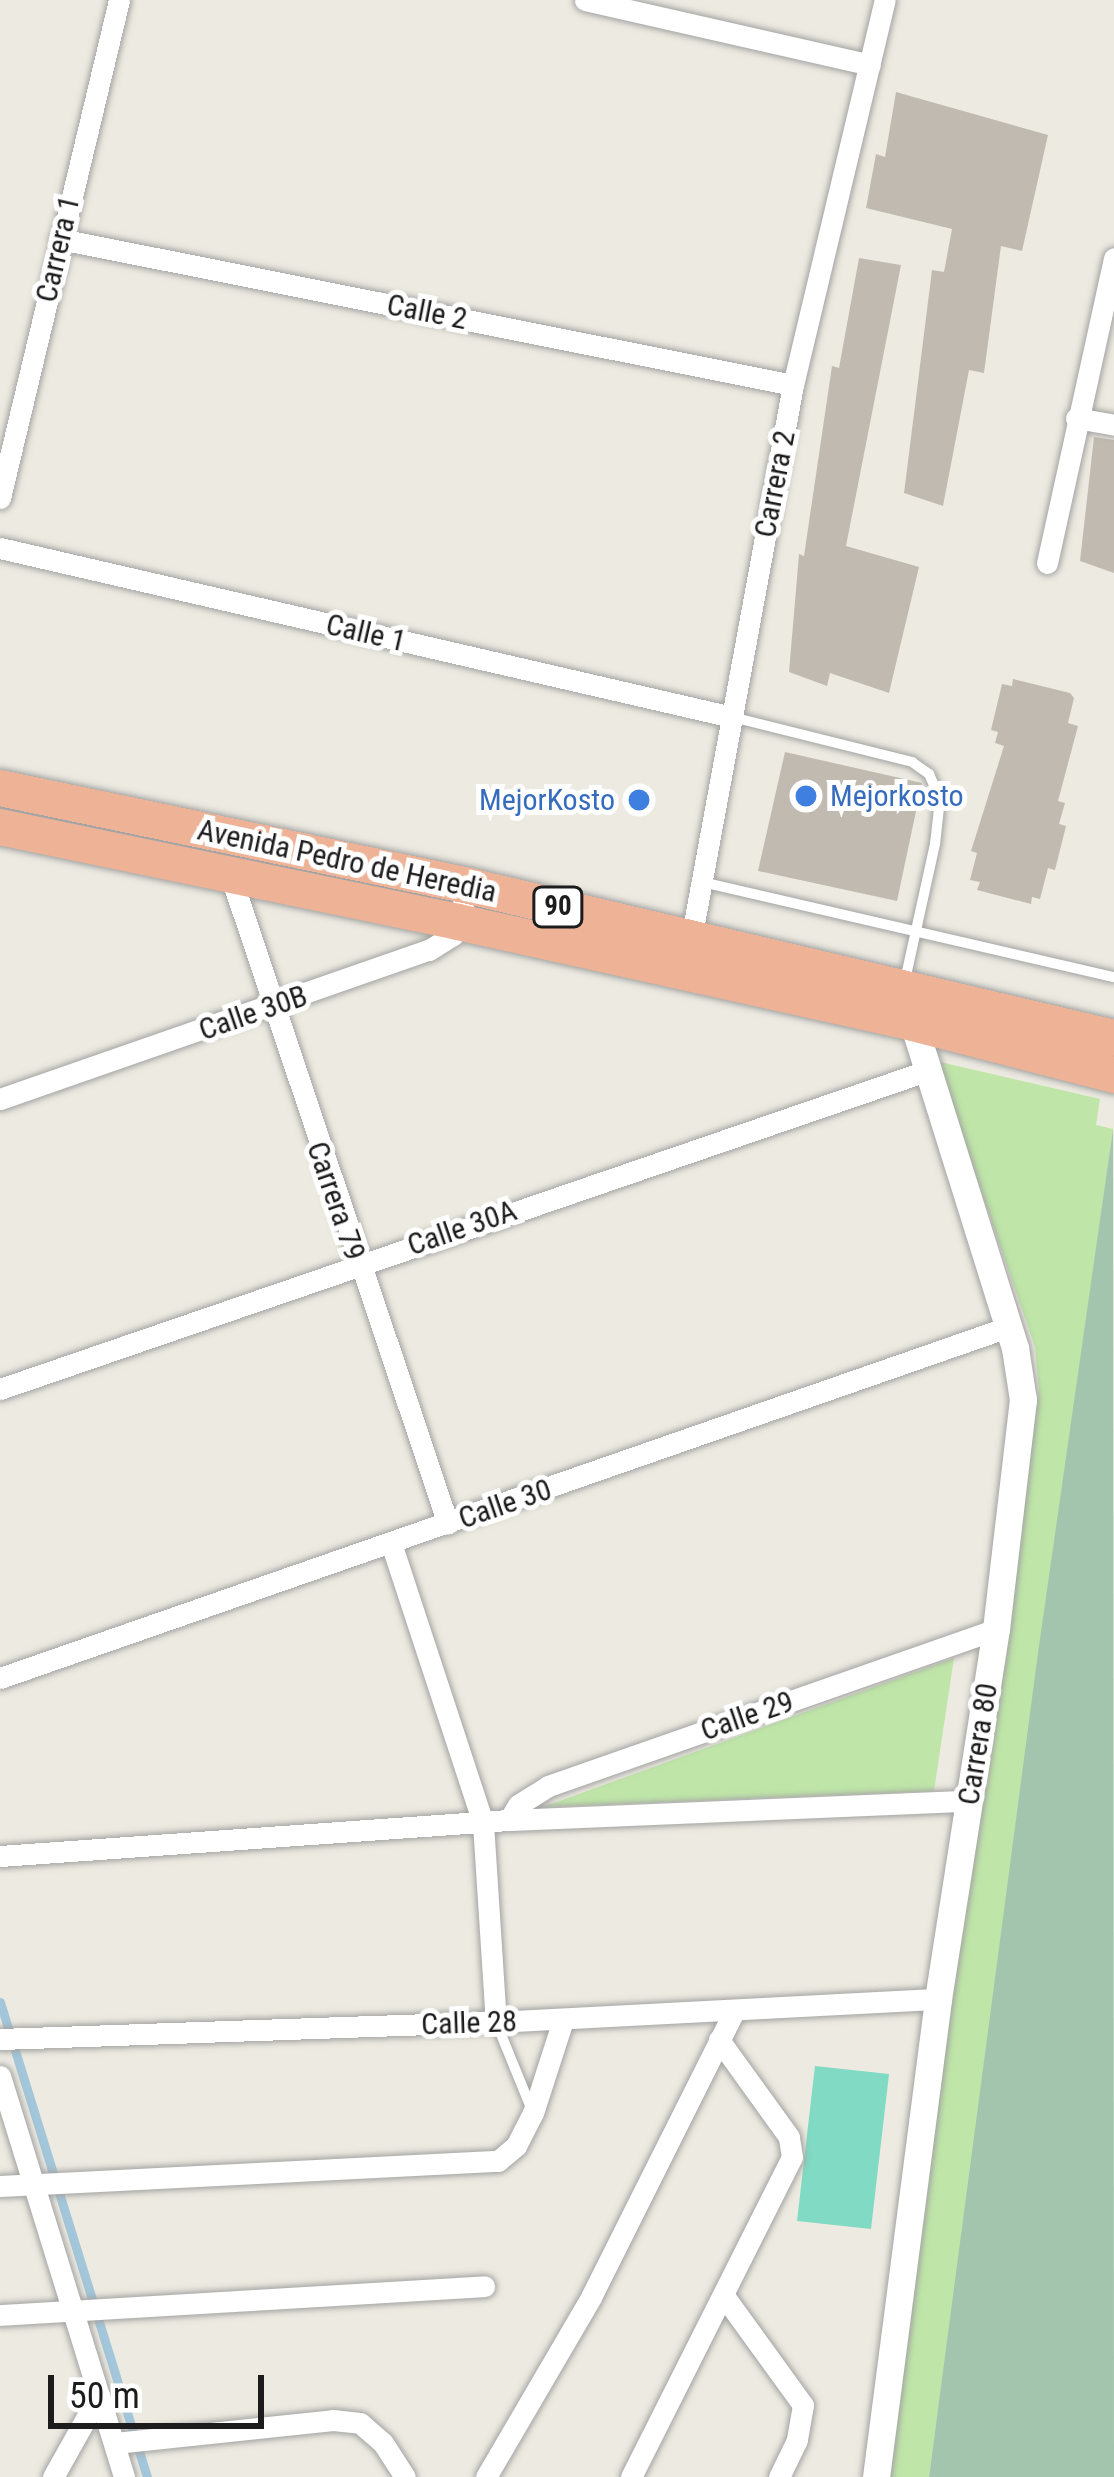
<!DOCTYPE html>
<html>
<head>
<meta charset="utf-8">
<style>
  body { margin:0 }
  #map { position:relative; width:1114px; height:2477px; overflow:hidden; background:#edebe1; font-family:"Roboto Condensed",sans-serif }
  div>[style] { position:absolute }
  .grass>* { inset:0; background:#bfe6a8 }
  .cemetery>* { inset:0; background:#a3c5ad }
  .pitch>* { inset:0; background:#81dac3 }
  .stream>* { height:9px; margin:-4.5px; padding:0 4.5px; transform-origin:4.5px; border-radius:4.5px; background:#a3c6da }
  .building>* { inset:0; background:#c1bab1 }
  .roads { filter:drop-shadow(0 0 3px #a3a3a3) drop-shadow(0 0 3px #a3a3a3) }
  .service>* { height:10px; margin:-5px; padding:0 5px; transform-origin:5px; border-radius:5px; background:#fff }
  .minor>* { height:21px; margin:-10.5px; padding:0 10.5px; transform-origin:10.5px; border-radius:10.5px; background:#fff }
  .tertiary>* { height:27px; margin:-13.5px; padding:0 13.5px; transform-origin:13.5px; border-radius:13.5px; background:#fff }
  .trunk>* { height:36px; margin:-18px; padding:0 18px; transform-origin:18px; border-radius:18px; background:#eeb396 }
  .dots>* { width:33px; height:33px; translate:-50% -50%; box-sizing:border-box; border:6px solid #fff; border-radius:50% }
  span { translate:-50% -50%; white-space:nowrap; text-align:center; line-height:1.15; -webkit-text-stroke:10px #fff; paint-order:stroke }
  .shield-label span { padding:3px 9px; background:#fff; border:3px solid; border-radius:9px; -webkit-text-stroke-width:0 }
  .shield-label { font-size:27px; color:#1c1c1c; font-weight:700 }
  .street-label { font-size:30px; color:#1c1c1c }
  .shop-label { font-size:30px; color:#366cbe }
  .left { translate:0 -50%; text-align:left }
  .right { translate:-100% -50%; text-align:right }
  .scale { position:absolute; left:48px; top:2375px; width:216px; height:54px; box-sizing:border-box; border:6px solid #1c1c1c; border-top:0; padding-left:15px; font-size:36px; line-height:42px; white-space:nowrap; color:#1c1c1c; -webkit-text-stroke:9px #fff; paint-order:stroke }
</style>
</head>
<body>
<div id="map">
  <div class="grass">
    <i style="clip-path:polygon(936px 1061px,1100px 1099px,1096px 1125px,1113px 1129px,929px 2477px,885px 2477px,1039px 1391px,1035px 1347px)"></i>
    <i style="clip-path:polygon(954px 1658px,934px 1791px,543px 1807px)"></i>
  </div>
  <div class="cemetery">
    <i style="clip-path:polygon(1113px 1129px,1114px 2477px,929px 2477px,1038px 1653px)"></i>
  </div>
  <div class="pitch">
    <i style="clip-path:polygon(815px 2066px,889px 2074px,871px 2229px,797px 2221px)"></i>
  </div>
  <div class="stream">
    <i style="left:0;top:2002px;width:497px;rotate:72.8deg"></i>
  </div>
  <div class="building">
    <i style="clip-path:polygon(896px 92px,1048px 135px,1022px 251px,1001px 246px,984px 373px,969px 370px,943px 506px,904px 493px,932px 270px,944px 272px,952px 229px,866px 208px,876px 154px,885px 157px)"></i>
    <i style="clip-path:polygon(859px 258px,901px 265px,846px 546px,919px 567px,889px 693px,830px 673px,827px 686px,789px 672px,799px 554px,804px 556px,832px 366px,839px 368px)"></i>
    <i style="clip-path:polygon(1094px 437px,1114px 440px,1114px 573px,1080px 561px)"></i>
    <i style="clip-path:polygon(1013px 679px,1070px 693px,1074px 698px,1068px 723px,1078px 726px,1058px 801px,1065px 803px,1059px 824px,1066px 826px,1055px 870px,1048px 868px,1040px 899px,1032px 897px,1031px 904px,977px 890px,980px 882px,970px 880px,977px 853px,971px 851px,1004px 746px,995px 743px,998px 732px,991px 730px,1002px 684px,1012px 686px)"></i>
    <i style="clip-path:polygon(785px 752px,922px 783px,897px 901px,758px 871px)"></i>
  </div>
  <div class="roads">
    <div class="service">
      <i style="left:732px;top:717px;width:186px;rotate:14deg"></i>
      <i style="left:912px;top:762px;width:21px;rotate:35deg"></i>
      <i style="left:929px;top:774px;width:27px;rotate:66deg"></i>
      <i style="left:940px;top:799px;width:45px;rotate:96.3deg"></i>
      <i style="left:935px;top:844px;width:144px;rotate:102.4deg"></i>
      <i style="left:702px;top:882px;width:423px;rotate:13deg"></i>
      <i style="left:496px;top:2022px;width:95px;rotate:67.8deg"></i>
    </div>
    <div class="minor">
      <i style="left:585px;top:0;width:292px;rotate:12.8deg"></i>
      <i style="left:60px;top:239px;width:747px;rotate:11.26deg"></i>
      <i style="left:1076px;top:418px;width:39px;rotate:10deg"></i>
      <i style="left:0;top:498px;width:512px;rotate:-76.56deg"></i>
      <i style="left:0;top:548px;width:751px;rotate:13deg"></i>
      <i style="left:1047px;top:563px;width:312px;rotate:-77.6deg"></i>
      <i style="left:231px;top:877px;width:682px;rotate:71.46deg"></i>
      <i style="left:690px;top:945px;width:569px;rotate:-79.58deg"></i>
      <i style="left:793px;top:385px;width:396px;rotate:-76.6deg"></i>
      <i style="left:0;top:1099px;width:454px;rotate:-19.2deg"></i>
      <i style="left:429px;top:950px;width:28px;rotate:-32deg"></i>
      <i style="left:453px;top:935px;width:52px;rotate:-71.9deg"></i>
      <i style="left:0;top:1389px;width:979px;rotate:-18.95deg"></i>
      <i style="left:391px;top:1543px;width:295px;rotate:71.8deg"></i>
      <i style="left:483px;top:1823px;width:199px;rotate:86.3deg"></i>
      <i style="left:0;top:1678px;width:1067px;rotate:-19.2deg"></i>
      <i style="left:509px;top:1820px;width:17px;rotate:-59deg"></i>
      <i style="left:518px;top:1805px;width:36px;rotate:-32deg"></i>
      <i style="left:548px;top:1786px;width:475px;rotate:-19.3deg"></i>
      <i style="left:0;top:1856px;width:510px;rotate:-4.05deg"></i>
      <i style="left:509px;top:1820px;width:460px;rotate:-2.4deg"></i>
      <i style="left:0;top:2039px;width:496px;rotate:-2deg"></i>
      <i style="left:496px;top:2022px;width:443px;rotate:-3deg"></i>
      <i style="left:0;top:2076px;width:420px;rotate:72.8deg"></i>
      <i style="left:0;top:2186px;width:499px;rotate:-2.9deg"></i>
      <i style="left:498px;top:2161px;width:23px;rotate:-40deg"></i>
      <i style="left:516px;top:2146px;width:37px;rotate:-63deg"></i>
      <i style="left:533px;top:2113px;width:98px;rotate:-72.1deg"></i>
      <i style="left:724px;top:2296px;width:135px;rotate:54.1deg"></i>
      <i style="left:803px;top:2405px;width:36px;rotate:100deg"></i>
      <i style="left:797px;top:2440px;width:41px;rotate:115.9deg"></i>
      <i style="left:0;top:2315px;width:485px;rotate:-3.4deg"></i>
      <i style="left:115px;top:2443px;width:219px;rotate:-6deg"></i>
      <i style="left:333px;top:2420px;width:27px;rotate:6deg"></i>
      <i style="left:360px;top:2423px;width:30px;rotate:41deg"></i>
      <i style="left:383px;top:2443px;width:40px;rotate:57.1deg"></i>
      <i style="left:53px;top:2477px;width:94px;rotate:-60.7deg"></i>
      <i style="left:486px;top:2477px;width:208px;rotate:-59.7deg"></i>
      <i style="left:591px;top:2297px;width:320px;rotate:-63.4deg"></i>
      <i style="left:631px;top:2477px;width:358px;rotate:-63.3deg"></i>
      <i style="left:792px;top:2157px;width:20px;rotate:-99deg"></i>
      <i style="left:789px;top:2137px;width:120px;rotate:-125.8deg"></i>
    </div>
    <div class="tertiary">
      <i style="left:876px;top:2477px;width:482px;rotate:-82.6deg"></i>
      <i style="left:938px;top:1999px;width:375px;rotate:-81.1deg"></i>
      <i style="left:996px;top:1629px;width:231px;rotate:-83.3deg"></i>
      <i style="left:1023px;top:1400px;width:53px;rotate:-98.7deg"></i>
      <i style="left:1015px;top:1348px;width:341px;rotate:-107.4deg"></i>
    </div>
    <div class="trunk">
      <i style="left:0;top:788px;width:479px;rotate:11.8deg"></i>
      <i style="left:469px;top:886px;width:663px;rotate:13.26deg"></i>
      <i style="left:0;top:827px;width:468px;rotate:11.7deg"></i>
      <i style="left:458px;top:922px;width:466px;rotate:12.5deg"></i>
      <i style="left:913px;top:1023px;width:208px;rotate:14.5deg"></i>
    </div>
  </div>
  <div class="dots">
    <i style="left:806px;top:796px;background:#3f7fe0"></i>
    <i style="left:639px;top:800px;background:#3f7fe0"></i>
  </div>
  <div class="shield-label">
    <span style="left:558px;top:907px">90</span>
  </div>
  <div class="street-label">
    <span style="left:58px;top:249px;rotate:-77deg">Carrera 1</span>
    <span style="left:427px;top:312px;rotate:11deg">Calle 2</span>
    <span style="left:775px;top:484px;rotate:-79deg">Carrera 2</span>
    <span style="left:366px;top:633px;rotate:13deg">Calle 1</span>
    <span style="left:347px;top:861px;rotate:12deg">Avenida Pedro de Heredia</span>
    <span style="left:253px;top:1013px;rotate:-19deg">Calle 30B</span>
    <span style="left:336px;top:1201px;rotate:71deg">Carrera 79</span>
    <span style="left:462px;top:1228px;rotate:-19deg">Calle 30A</span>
    <span style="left:505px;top:1504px;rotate:-19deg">Calle 30</span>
    <span style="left:747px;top:1716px;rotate:-19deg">Calle 29</span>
    <span style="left:978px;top:1744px;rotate:-81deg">Carrera 80</span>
    <span style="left:469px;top:2023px;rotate:-2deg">Calle 28</span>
  </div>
  <div class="shop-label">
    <span class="left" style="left:830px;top:796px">Mejorkosto</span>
    <span class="right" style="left:615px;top:800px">MejorKosto</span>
  </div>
  <div class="scale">50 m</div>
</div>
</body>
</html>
